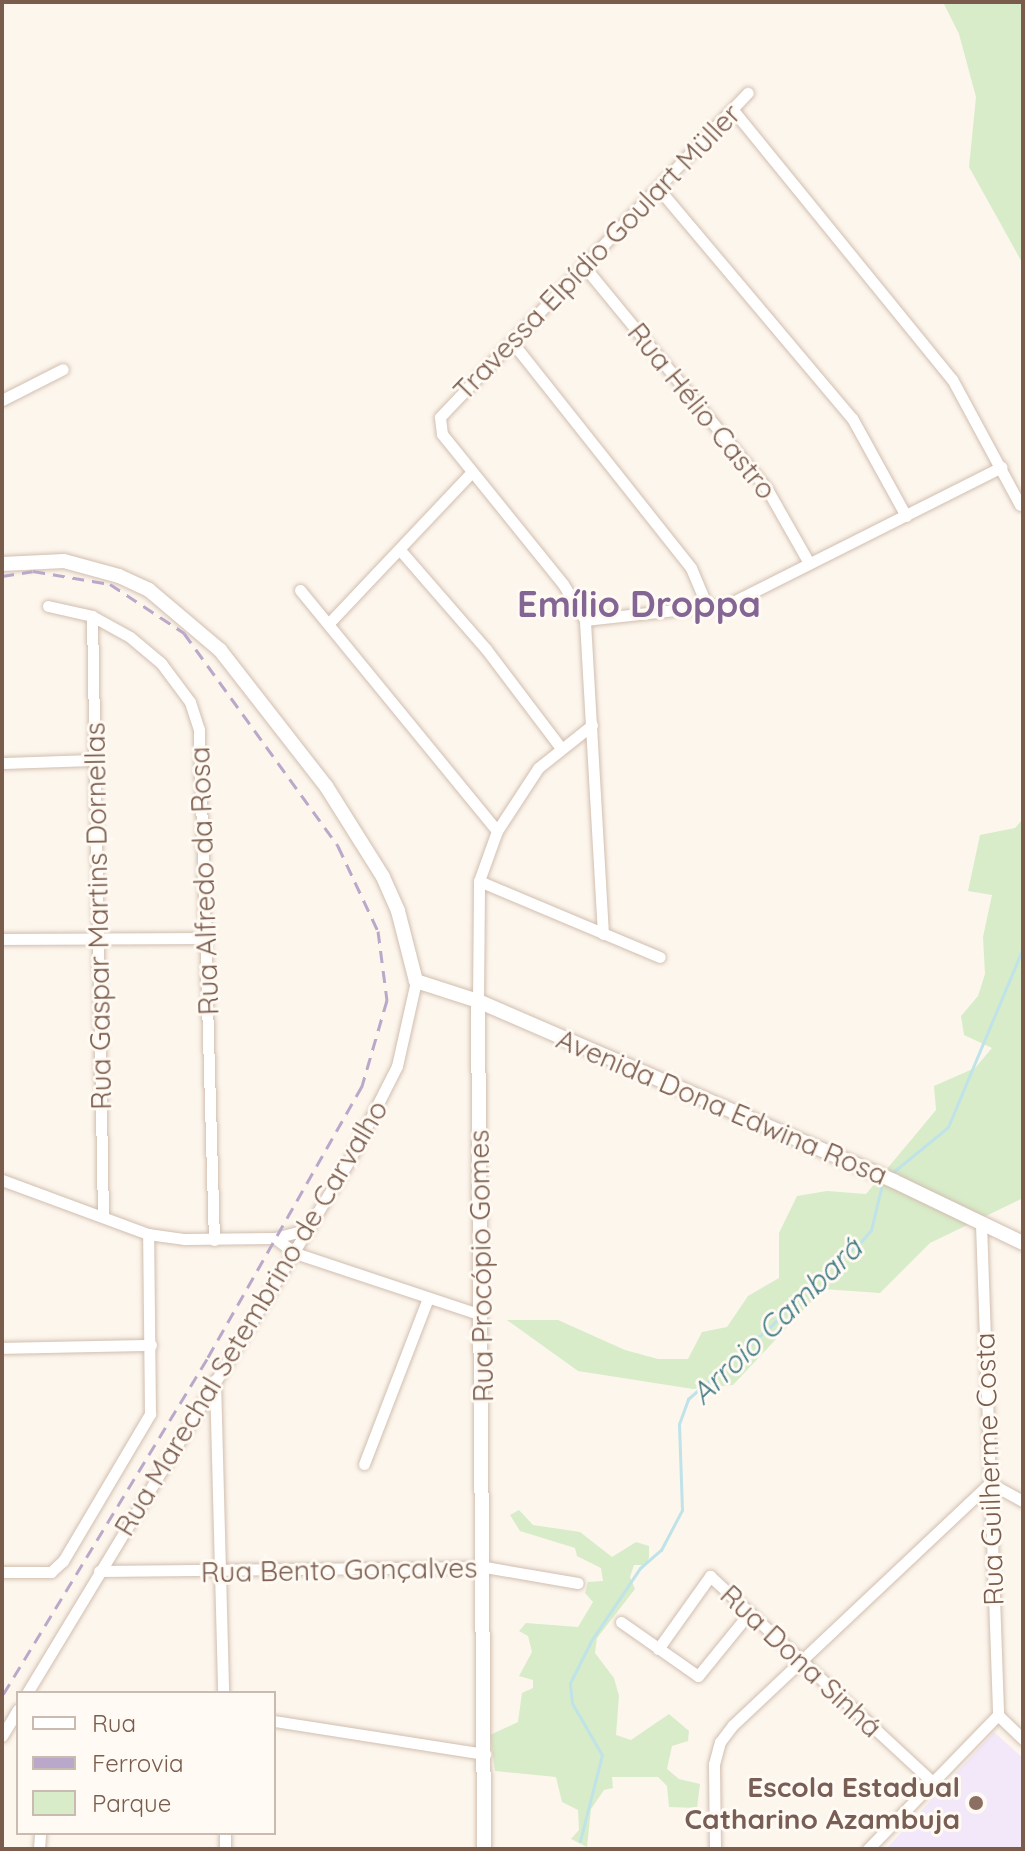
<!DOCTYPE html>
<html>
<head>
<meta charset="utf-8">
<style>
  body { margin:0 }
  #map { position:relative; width:1025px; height:1851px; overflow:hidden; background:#fdf6ec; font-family:Quicksand,sans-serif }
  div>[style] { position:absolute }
  .education>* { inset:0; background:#f3e8fa }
  .green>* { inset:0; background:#d8ecc9 }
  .stream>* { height:3px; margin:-1.5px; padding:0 1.5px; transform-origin:1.5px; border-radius:1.5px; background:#bfe3e8 }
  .roads { filter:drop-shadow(0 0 2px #d1beb0) drop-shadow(0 0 2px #d1beb0) }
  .minor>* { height:11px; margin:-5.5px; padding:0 5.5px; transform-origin:5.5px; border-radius:5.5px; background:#fff }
  .tertiary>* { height:14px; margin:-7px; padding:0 7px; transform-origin:7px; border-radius:7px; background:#fff }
  .rail>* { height:3px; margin-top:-1.5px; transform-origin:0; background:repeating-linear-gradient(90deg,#b9a8c9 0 12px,transparent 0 20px) }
  .dots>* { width:22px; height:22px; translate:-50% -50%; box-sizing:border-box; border:4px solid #fffaf3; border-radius:50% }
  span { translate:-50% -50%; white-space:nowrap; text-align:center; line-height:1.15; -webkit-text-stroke:6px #fffaf3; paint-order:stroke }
  .street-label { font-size:28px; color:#7a5c4d }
  .education-label { font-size:28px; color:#785e54; font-weight:700 }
  .right { translate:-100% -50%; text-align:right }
  .water-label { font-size:30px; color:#437c86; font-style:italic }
  .district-label { font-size:36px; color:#846695; font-weight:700 }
  .frame { position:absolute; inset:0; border:4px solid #7a5c4d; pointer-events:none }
  .legend { position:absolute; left:16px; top:1691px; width:260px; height:144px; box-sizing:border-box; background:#fffaf3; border:2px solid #cabbb1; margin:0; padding:10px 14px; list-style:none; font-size:24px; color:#7a5c4d }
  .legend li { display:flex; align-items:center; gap:16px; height:40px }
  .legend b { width:40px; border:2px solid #cabbb1 }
</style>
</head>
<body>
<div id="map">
  <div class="education">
    <i style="clip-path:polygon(994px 1732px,1023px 1758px,1023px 1849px,886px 1849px)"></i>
  </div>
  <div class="green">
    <i style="clip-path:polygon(943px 2px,1023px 2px,1023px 264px,969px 167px,976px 97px,959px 34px)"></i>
    <i style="clip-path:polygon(1023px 819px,1023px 1198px,930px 1243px,880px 1293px,823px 1289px,733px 1385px,693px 1389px,578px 1371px,507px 1320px,558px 1320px,625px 1350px,658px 1359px,688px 1359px,702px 1332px,727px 1327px,748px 1296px,779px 1278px,779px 1233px,797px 1196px,827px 1191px,866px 1194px,936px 1110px,934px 1086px,975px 1068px,992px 1048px,964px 1035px,961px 1016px,978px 996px,985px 974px,983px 937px,992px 895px,968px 891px,980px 835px,1015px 828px)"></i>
    <i style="clip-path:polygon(519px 1510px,533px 1525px,580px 1532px,612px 1557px,636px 1542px,649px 1546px,649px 1558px,645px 1565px,634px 1565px,630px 1577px,635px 1589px,597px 1638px,595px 1653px,614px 1678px,619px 1696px,616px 1735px,631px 1740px,669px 1714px,689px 1731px,688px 1741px,672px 1746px,667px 1769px,679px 1779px,700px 1784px,697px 1808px,669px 1807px,667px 1786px,658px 1777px,612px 1777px,613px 1788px,604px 1790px,591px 1809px,587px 1847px,571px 1839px,579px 1830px,578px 1810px,562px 1802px,556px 1777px,495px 1771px,490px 1735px,518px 1722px,522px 1693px,533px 1688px,533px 1680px,519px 1676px,532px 1652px,528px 1636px,519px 1631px,526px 1623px,578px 1627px,593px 1602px,585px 1593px,588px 1582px,603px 1581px,601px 1568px,577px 1556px,575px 1548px,520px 1531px,510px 1515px)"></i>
  </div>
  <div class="stream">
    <i style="left:892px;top:1173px;width:72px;rotate:-39.4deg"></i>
    <i style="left:948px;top:1127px;width:194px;rotate:-67.3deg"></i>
    <i style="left:580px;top:1841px;width:89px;rotate:-75.7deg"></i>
    <i style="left:602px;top:1755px;width:60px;rotate:-120deg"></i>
    <i style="left:572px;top:1703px;width:20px;rotate:-96deg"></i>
    <i style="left:570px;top:1683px;width:47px;rotate:-63.4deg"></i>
    <i style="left:591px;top:1641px;width:88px;rotate:-56.1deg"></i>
    <i style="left:640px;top:1568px;width:28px;rotate:-41deg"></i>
    <i style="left:661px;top:1550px;width:45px;rotate:-62.3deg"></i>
    <i style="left:682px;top:1510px;width:86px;rotate:-92deg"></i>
    <i style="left:679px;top:1424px;width:27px;rotate:-70deg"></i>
    <i style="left:688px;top:1399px;width:113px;rotate:-41.4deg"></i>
    <i style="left:773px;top:1324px;width:60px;rotate:-49.1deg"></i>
    <i style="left:812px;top:1279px;width:57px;rotate:-36.5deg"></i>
    <i style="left:858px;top:1245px;width:20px;rotate:-49deg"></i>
    <i style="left:871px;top:1230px;width:51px;rotate:-76.5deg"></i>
  </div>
  <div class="roads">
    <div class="minor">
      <i style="left:733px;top:110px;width:347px;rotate:50.9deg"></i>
      <i style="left:952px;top:379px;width:143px;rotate:61.6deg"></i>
      <i style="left:658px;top:188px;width:301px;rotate:49.9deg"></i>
      <i style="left:852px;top:418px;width:112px;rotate:61.1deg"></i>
      <i style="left:583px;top:265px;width:290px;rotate:50.6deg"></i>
      <i style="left:767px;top:489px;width:85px;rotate:60.4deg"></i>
      <i style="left:512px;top:342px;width:288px;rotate:51.6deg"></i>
      <i style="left:691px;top:568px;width:43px;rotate:67deg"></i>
      <i style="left:2px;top:400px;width:68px;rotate:-26.9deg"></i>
      <i style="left:400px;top:550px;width:131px;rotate:49deg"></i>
      <i style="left:486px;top:649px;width:124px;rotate:52.9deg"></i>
      <i style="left:300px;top:590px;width:311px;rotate:50.7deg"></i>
      <i style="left:48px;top:606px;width:45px;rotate:12.8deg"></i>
      <i style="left:92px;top:616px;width:43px;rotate:28.9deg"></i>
      <i style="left:130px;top:637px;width:40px;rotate:40deg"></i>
      <i style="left:161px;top:663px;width:49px;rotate:53.4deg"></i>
      <i style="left:190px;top:702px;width:28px;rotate:72deg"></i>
      <i style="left:199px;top:729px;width:511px;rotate:88.32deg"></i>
      <i style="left:92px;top:616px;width:599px;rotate:88.95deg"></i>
      <i style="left:585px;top:620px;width:145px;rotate:-6.3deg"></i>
      <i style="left:729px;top:604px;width:305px;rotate:-26.7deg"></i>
      <i style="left:330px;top:622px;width:205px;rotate:-46.6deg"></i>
      <i style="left:2px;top:763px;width:92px;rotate:-1.9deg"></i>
      <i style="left:479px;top:881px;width:196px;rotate:22.8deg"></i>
      <i style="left:603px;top:934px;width:315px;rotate:-93.3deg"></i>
      <i style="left:585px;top:620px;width:42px;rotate:-121.4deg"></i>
      <i style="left:563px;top:584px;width:193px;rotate:-128.9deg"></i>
      <i style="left:442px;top:434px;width:17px;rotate:-97deg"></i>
      <i style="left:440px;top:417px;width:447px;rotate:-46.5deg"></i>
      <i style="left:2px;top:939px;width:205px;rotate:-0.3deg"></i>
      <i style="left:478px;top:1001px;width:120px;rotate:-89.5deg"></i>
      <i style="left:479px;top:881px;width:53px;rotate:-70.2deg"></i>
      <i style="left:497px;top:831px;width:75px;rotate:-56.9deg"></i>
      <i style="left:538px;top:768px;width:69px;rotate:-38.5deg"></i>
      <i style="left:2px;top:1180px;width:156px;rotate:20.3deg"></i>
      <i style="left:148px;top:1234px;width:37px;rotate:8deg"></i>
      <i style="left:185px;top:1239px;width:90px;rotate:-0.6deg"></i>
      <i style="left:275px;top:1238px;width:25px;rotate:37deg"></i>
      <i style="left:295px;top:1253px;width:196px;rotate:18.4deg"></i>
      <i style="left:981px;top:1224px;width:491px;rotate:88deg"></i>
      <i style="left:998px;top:1715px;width:35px;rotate:44deg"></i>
      <i style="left:275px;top:1238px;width:35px;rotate:-15deg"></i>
      <i style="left:2px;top:1348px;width:149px;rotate:-1.2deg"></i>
      <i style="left:215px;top:1380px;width:313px;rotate:88.5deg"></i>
      <i style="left:364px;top:1464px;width:175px;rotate:-68.9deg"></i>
      <i style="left:99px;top:1571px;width:386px;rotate:-0.6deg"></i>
      <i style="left:485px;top:1567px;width:94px;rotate:9.8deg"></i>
      <i style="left:2px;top:1572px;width:49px"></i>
      <i style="left:51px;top:1572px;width:16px;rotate:-43deg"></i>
      <i style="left:63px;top:1561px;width:171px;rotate:-59.4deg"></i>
      <i style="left:150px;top:1414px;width:180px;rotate:-90.6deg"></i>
      <i style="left:621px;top:1622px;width:94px;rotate:35deg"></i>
      <i style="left:698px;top:1676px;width:82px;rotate:-50.9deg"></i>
      <i style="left:658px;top:1649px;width:90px;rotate:-54.5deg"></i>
      <i style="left:710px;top:1576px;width:301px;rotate:42.8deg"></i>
      <i style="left:27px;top:1693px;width:624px;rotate:-58.83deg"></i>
      <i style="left:350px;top:1159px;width:104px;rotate:-63.2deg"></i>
      <i style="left:397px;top:1066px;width:87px;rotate:-77.4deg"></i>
      <i style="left:274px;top:1721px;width:214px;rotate:8.9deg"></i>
      <i style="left:2px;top:1736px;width:31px;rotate:-59deg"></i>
      <i style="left:225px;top:1833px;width:16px;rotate:90deg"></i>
      <i style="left:39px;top:1849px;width:16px;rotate:-86deg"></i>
      <i style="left:715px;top:1849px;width:85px;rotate:-90.7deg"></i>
      <i style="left:714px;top:1764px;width:23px;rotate:-75deg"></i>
      <i style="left:720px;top:1742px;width:21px;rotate:-53deg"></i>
      <i style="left:733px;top:1725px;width:353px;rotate:-43.3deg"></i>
      <i style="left:990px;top:1483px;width:38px;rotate:29deg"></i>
      <i style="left:868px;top:1849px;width:187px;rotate:-45.9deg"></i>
    </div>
    <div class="tertiary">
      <i style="left:2px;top:564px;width:62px;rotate:-2.8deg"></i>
      <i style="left:64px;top:561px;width:57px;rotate:15.3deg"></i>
      <i style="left:119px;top:576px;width:33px;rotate:25deg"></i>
      <i style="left:149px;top:590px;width:93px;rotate:40.2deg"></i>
      <i style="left:220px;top:650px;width:172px;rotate:52.1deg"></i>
      <i style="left:326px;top:786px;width:107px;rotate:57.9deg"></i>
      <i style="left:383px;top:877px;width:37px;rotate:66deg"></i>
      <i style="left:398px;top:911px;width:72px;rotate:75.6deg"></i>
      <i style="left:416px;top:981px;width:65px;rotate:17.9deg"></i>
      <i style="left:478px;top:1001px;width:453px;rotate:23.4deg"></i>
      <i style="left:894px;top:1181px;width:143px;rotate:25.7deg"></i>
      <i style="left:478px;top:1001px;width:848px;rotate:89.59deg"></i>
    </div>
  </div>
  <div class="rail">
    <i style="left:2px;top:576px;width:31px;rotate:-9deg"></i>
    <i style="left:33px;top:571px;width:78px;rotate:9.6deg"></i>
    <i style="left:110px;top:584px;width:89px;rotate:33.5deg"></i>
    <i style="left:184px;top:633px;width:263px;rotate:54.1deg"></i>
    <i style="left:338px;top:846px;width:94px;rotate:64.8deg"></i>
    <i style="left:378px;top:931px;width:70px;rotate:82.6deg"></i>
    <i style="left:387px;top:1000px;width:90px;rotate:106.2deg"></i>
    <i style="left:362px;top:1086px;width:314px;rotate:119.6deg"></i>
    <i style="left:207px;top:1359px;width:394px;rotate:121.3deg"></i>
  </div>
  <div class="dots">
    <i style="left:976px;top:1803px;background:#8d6e63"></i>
  </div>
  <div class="street-label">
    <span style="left:597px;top:252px;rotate:-46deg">Travessa Elpídio Goulart Müller</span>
    <span style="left:702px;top:411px;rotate:51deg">Rua Hélio Castro</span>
    <span style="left:204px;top:881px;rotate:-92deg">Rua Alfredo da Rosa</span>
    <span style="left:98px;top:916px;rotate:-91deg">Rua Gaspar Martins Dornellas</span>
    <span style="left:722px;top:1107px;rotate:23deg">Avenida Dona Edwina Rosa</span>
    <span style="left:481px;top:1266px;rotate:-91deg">Rua Procópio Gomes</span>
    <span style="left:251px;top:1318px;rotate:-59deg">Rua Marechal Setembrino de Carvalho</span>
    <span style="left:989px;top:1469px;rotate:-92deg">Rua Guilherme Costa</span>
    <span style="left:339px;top:1570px;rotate:-1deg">Rua Bento Gonçalves</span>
    <span style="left:801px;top:1661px;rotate:43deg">Rua Dona Sinhá</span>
  </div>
  <div class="education-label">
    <span class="right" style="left:960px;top:1803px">Escola Estadual<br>Catharino Azambuja</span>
  </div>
  <div class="water-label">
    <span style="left:776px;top:1321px;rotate:-44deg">Arroio Cambará</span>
  </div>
  <div class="district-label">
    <span style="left:639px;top:604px">Emílio Droppa</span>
  </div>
  <div class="frame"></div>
  <ul class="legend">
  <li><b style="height:10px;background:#fff"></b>Rua</li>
  <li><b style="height:10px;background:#b9a8c9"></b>Ferrovia</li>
  <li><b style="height:22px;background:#d8ecc9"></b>Parque</li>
  </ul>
</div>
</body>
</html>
